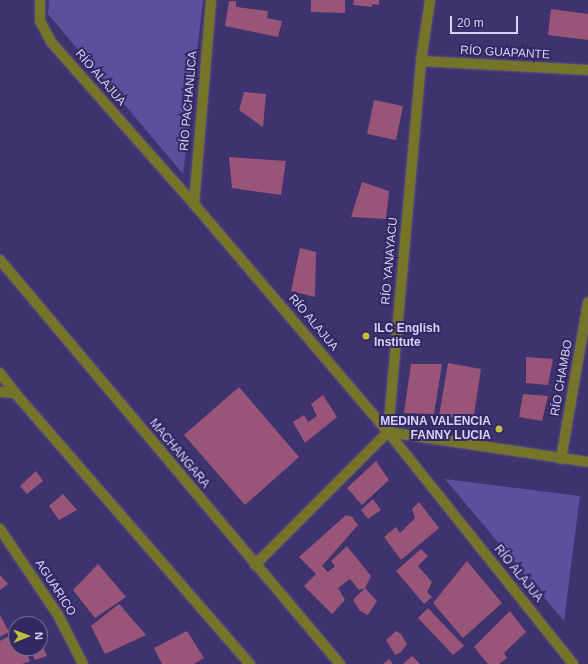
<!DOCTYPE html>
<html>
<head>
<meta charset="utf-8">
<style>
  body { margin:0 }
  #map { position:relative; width:588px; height:664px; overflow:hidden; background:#3e336e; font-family:Helvetica,sans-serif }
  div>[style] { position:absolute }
  .green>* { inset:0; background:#5d4f9d }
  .building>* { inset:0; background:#995578 }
  .roads { filter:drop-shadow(0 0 1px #595087) drop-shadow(0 0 1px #595087) }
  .minor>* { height:10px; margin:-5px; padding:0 5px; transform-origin:5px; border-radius:5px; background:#757429 }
  .dots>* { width:11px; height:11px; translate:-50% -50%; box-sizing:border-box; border:2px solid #342862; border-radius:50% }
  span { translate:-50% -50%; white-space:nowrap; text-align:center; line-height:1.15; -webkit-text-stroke:4px #342862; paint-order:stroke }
  .street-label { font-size:12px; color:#d6d3f7 }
  .poi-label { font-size:12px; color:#d6d3f7; font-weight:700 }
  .left { translate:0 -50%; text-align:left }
  .right { translate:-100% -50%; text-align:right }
  .north { position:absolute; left:8px; top:616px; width:40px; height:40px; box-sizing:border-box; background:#342862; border:1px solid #756c9e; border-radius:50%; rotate:89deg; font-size:11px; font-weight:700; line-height:16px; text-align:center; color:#d6d3f7 }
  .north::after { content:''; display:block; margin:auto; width:14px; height:18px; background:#bfbe41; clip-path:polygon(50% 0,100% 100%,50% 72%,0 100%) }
  .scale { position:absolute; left:450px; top:16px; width:68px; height:18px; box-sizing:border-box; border:2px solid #d6d3f7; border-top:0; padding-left:5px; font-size:12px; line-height:14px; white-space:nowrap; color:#d6d3f7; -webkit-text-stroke:3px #342862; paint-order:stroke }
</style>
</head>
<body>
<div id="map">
  <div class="green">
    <i style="clip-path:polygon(49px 0,203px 0,183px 174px,48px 14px)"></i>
    <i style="clip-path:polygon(445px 479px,580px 496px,564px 621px)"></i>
  </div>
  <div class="building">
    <i style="clip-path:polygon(311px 0,345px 0,345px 13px,311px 12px)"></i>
    <i style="clip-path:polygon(354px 0,379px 0,379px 5px,372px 4px,372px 7px,353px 5px)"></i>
    <i style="clip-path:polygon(229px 1px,236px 1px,236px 7px,268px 11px,267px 18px,282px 21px,278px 37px,225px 26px)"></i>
    <i style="clip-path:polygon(551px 9px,588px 14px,588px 40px,548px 35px)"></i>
    <i style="clip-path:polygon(244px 92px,266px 94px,263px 127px,239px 110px)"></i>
    <i style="clip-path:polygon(374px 100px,403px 106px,396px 140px,367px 134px)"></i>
    <i style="clip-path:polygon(229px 157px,286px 161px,281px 195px,232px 188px)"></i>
    <i style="clip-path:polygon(362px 182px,389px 191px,386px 219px,351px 217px)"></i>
    <i style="clip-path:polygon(300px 248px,316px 252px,315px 297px,291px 291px)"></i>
    <i style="clip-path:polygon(526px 357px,553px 359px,548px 385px,526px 383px)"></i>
    <i style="clip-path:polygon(448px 363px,481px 369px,473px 421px,439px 416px)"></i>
    <i style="clip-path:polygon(411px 364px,442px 364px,434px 414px,404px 413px)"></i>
    <i style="clip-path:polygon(239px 387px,299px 457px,245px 505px,184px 435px)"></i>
    <i style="clip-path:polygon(523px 394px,548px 396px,542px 421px,519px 417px)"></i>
    <i style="clip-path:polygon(323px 395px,337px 417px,305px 443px,293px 422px,304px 415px,308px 422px,317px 416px,311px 404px)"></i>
    <i style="clip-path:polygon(376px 461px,389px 480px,362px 505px,347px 488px)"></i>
    <i style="clip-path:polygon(36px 471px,43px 481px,27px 494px,20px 486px)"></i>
    <i style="clip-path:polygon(63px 494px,77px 510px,59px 520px,49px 506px)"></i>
    <i style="clip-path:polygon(373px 499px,381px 510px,368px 519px,361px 510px)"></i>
    <i style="clip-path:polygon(419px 502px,439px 528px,401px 560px,384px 537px,396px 527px,400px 533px,415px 518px,412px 509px)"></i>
    <i style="clip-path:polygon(346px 515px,352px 517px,358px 525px,322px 566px,328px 572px,335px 566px,331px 561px,347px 546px,371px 576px,365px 588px,359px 590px,350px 579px,338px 588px,345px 600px,332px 614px,304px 586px,316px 574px,299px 557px)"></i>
    <i style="clip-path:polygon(421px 549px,428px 556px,418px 566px,432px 582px,427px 592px,432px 597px,424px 604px,396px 571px)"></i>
    <i style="clip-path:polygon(467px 561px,502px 603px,463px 638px,433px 603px)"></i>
    <i style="clip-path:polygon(98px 564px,126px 597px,95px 618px,73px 590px)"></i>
    <i style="clip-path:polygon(0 575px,8px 584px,0 590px)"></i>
    <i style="clip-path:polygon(365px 588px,377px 601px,368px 615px,360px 611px,353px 600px)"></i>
    <i style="clip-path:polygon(119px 604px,146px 635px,105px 654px,91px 626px)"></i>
    <i style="clip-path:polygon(428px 608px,464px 646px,453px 655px,418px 618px)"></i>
    <i style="clip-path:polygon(510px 611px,526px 632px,504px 653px,507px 658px,499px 664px,488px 664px,474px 647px)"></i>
    <i style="clip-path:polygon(0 615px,9px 632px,0 637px)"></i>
    <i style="clip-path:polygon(187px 631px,204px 658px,194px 664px,162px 664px,154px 648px)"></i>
    <i style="clip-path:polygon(396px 631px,401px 634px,407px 644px,401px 652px,395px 655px,386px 640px)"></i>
    <i style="clip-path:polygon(16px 632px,16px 648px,40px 648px,40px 640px,47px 656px,35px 660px,30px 649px,26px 651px,30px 661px,22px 664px,0 664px,0 641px)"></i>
    <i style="clip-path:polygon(412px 656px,420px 664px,403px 664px)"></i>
    <i style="clip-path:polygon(389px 659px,393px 664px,383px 664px)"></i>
  </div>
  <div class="roads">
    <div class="minor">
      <i style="left:40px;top:0;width:21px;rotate:90deg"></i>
      <i style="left:40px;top:21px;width:24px;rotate:62deg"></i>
      <i style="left:51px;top:42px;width:216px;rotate:48.6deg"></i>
      <i style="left:194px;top:204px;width:299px;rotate:49.6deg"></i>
      <i style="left:388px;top:432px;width:297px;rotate:51.4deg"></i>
      <i style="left:421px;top:61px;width:167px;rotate:3.1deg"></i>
      <i style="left:194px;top:204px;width:205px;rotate:-85.2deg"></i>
      <i style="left:0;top:260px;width:528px;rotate:49.92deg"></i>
      <i style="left:0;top:373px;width:25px;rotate:53deg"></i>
      <i style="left:15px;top:393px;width:359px;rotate:49.1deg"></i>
      <i style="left:0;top:392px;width:15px;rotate:4deg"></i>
      <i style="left:388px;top:432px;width:202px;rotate:8.5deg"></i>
      <i style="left:561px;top:459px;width:159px;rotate:-80.2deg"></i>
      <i style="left:0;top:529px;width:104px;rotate:56deg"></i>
      <i style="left:58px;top:615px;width:55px;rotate:63deg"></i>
      <i style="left:255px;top:565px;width:188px;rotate:-45deg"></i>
      <i style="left:388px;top:432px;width:372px;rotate:-84.9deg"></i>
      <i style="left:421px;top:61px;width:62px;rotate:-81.6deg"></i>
    </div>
  </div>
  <div class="dots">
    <i style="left:366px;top:336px;background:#bfbe41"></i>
    <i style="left:499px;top:429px;background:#bfbe41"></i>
  </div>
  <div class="street-label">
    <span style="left:505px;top:53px;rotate:3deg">RÍO GUAPANTE</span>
    <span style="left:100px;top:78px;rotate:49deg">RÍO ALAJUA</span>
    <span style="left:189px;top:101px;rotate:-85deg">RÍO PACHANLICA</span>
    <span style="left:390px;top:261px;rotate:-85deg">RÍO YANAYACU</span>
    <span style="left:313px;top:323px;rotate:50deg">RÍO ALAJUA</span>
    <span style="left:562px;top:378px;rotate:-80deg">RÍO CHAMBO</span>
    <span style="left:179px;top:454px;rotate:50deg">MACHANGARA</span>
    <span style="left:518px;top:574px;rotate:51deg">RÍO ALAJUA</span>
    <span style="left:55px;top:588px;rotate:57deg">AGUARICO</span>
  </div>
  <div class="poi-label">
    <span class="left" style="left:374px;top:336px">ILC English<br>Institute</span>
    <span class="right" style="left:491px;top:429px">MEDINA VALENCIA<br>FANNY LUCIA</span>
  </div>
  <div class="north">N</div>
  <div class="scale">20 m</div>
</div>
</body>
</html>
